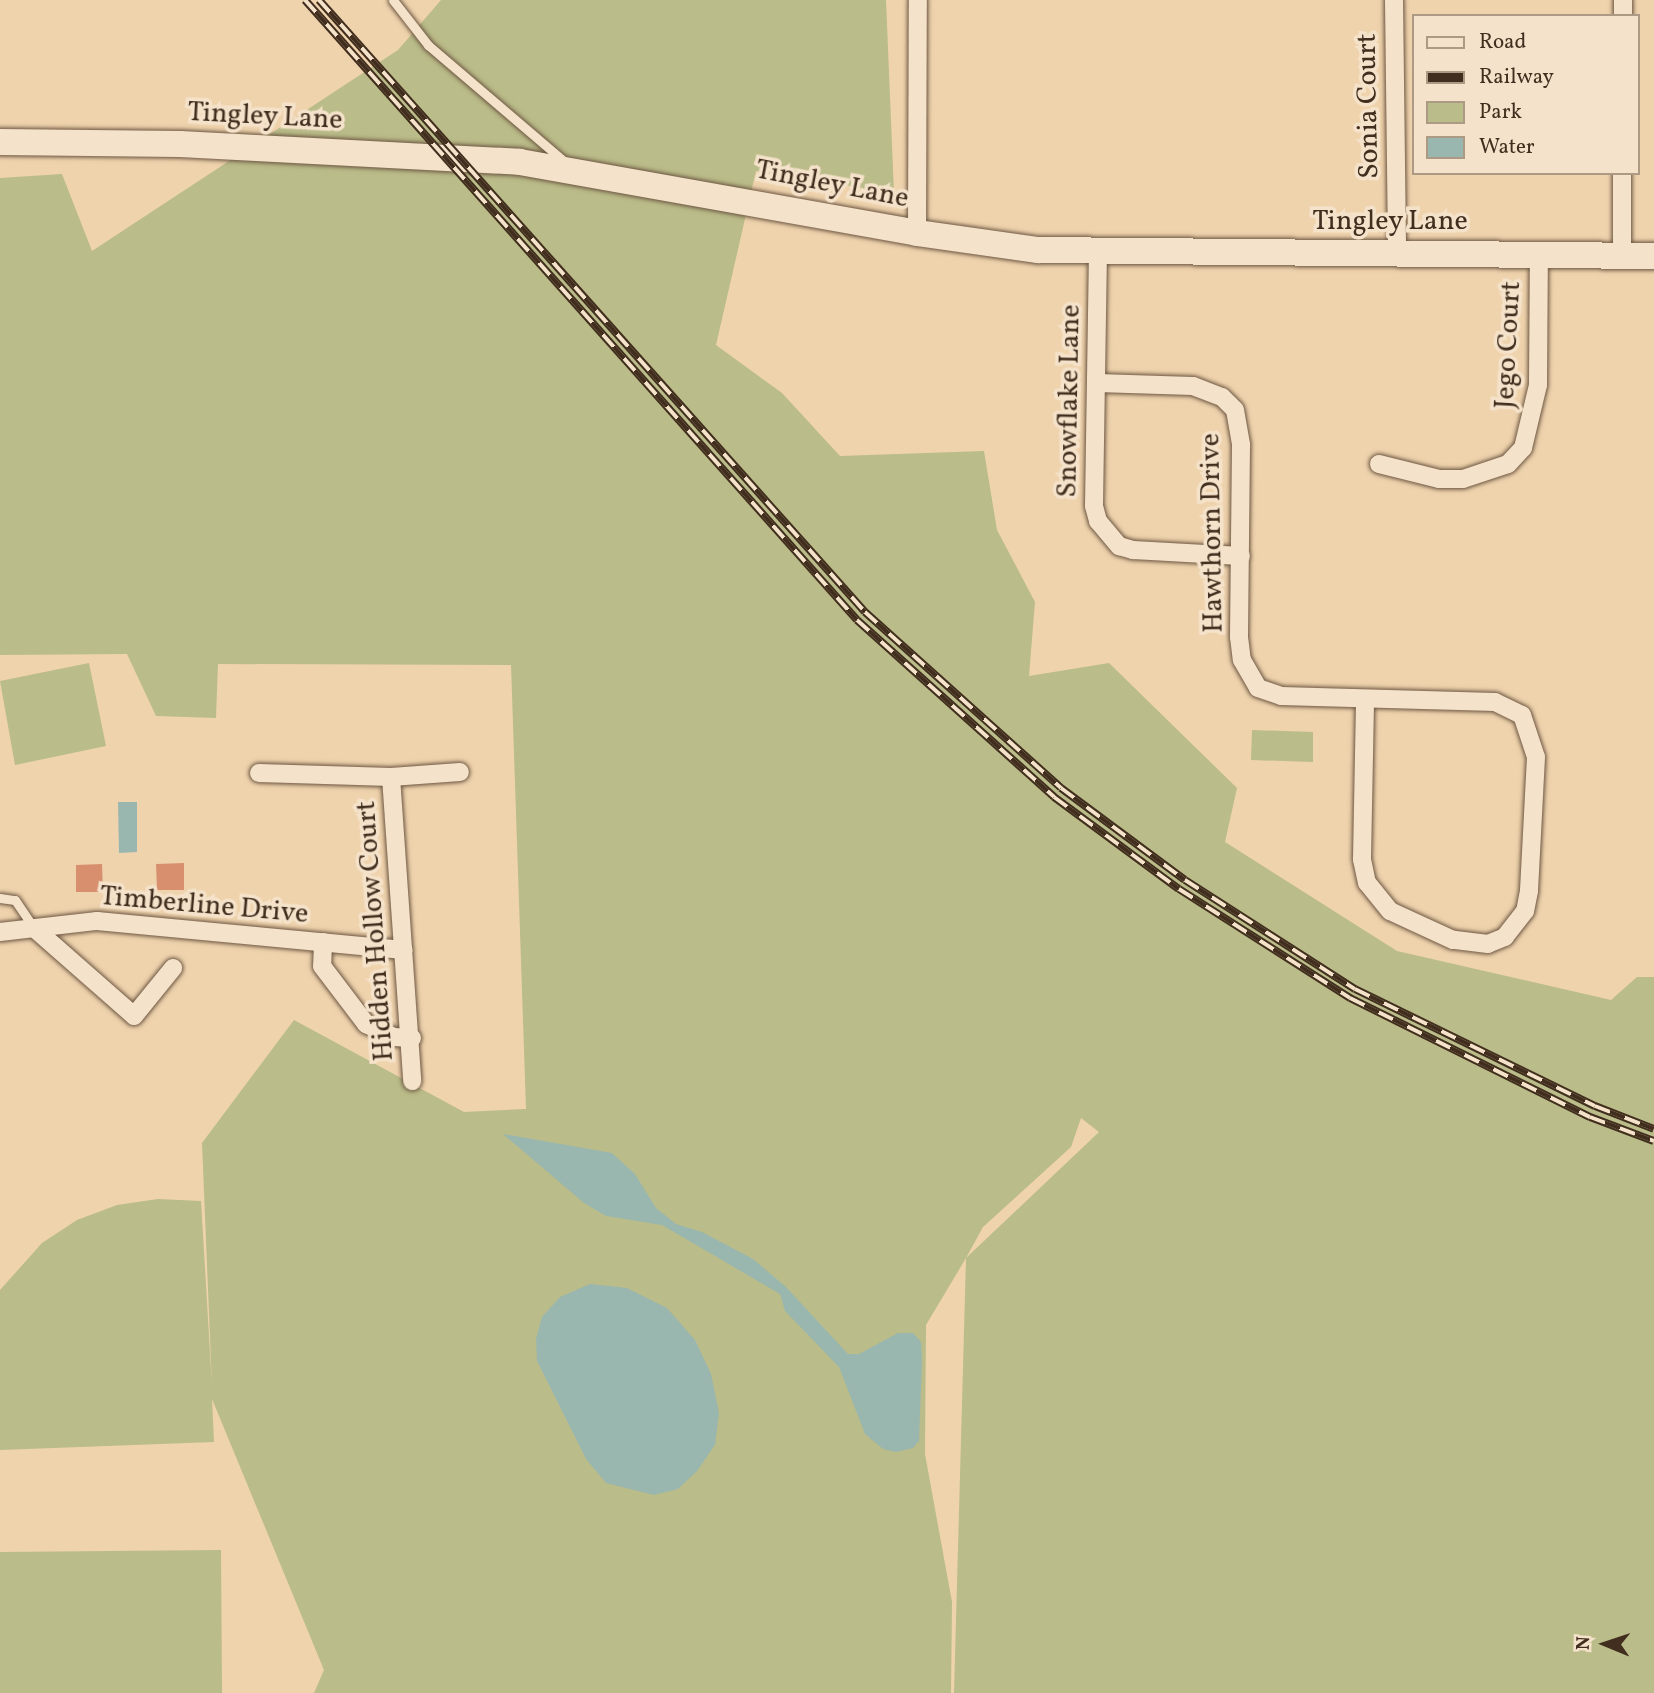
<!DOCTYPE html>
<html>
<head>
<meta charset="utf-8">
<style>
  body { margin:0 }
  #map { position:relative; width:1654px; height:1693px; overflow:hidden; background:#efd3ad; font-family:Vollkorn,serif }
  div>[style] { position:absolute }
  .green>* { inset:0; background:#babc89 }
  .water>* { inset:0; background:#9ab7af }
  .building>* { inset:0; background:#d78f6e }
  .roads { filter:drop-shadow(0 0 2px #6d5742) drop-shadow(0 0 2px #6d5742) }
  .lane>* { height:9px; margin:-4.5px; padding:0 4.5px; transform-origin:4.5px; border-radius:4.5px; background:#f5e2ca }
  .street>* { height:18px; margin:-9px; padding:0 9px; transform-origin:9px; border-radius:9px; background:#f5e2ca }
  .secondary>* { height:26px; margin:-13px; padding:0 13px; transform-origin:13px; border-radius:13px; background:#f5e2ca }
  .rail>* { height:8px; margin-top:-4px; transform-origin:0; background:repeating-linear-gradient(90deg,#f5e2ca 0 16px,#422e1e 0 32px); box-sizing:border-box; border-block:2px solid #422e1e }
  span { translate:-50% -50%; white-space:nowrap; text-align:center; line-height:1.15; -webkit-text-stroke:7px #f5e2ca; paint-order:stroke }
  .street-label { font-size:28px; color:#422e1e }
  .legend { position:absolute; left:1412px; top:14px; width:228px; height:161px; box-sizing:border-box; background:#f5e2ca; border:2px solid #ad9a85; margin:0; padding:9px 12px; list-style:none; font-size:21px; color:#422e1e }
  .legend li { display:flex; align-items:center; gap:14px; height:35px }
  .legend b { width:35px; border:2px solid #ad9a85 }
  .north { position:absolute; left:1570px; top:1609px; width:70px; height:70px; -webkit-text-stroke:5px #f5e2ca; paint-order:stroke; rotate:272deg; font-size:19px; font-weight:700; line-height:28px; text-align:center; color:#422e1e }
  .north::after { content:''; display:block; margin:auto; width:24px; height:32px; background:#422e1e; clip-path:polygon(50% 0,100% 100%,50% 72%,0 100%) }
</style>
</head>
<body>
<div id="map">
  <div class="green">
    <i style="clip-path:polygon(evenodd,441px 0,886px 0,894px 193px,756px 171px,716px 345px,782px 393px,840px 456px,984px 451px,997px 530px,1035px 602px,1029px 676px,1109px 663px,1237px 788px,1225px 842px,1397px 951px,1611px 1000px,1637px 977px,1654px 977px,1654px 1693px,954px 1693px,966px 1258px,926px 1325px,925px 1454px,952px 1602px,951px 1693px,314px 1693px,324px 1670px,212px 1399px,214px 1442px,0 1450px,0 1290px,42px 1243px,77px 1220px,117px 1205px,158px 1199px,201px 1201px,212px 1386px,202px 1143px,294px 1020px,464px 1112px,526px 1109px,511px 665px,218px 664px,216px 718px,156px 716px,127px 654px,0 655px,0 178px,62px 174px,92px 251px,398px 50px,441px 0,1081px 1118px,1099px 1132px,966px 1258px,983px 1227px,1071px 1147px,1081px 1118px)"></i>
    <i style="clip-path:polygon(89px 663px,106px 746px,15px 765px,0 681px)"></i>
    <i style="clip-path:polygon(1252px 730px,1313px 732px,1313px 762px,1251px 760px)"></i>
    <i style="clip-path:polygon(221px 1550px,222px 1693px,0 1693px,0 1552px)"></i>
  </div>
  <div class="water">
    <i style="clip-path:polygon(118px 802px,137px 802px,137px 852px,119px 853px)"></i>
    <i style="clip-path:polygon(503px 1134px,612px 1153px,635px 1174px,656px 1208px,676px 1224px,702px 1232px,753px 1259px,786px 1287px,848px 1354px,859px 1354px,898px 1333px,913px 1333px,921px 1342px,922px 1361px,919px 1441px,913px 1448px,896px 1452px,883px 1449px,865px 1434px,839px 1367px,785px 1311px,780px 1294px,662px 1225px,606px 1216px,584px 1203px)"></i>
    <i style="clip-path:polygon(590px 1284px,627px 1288px,667px 1308px,695px 1340px,711px 1374px,719px 1413px,715px 1445px,697px 1471px,678px 1489px,654px 1495px,606px 1483px,586px 1459px,537px 1361px,536px 1339px,542px 1317px,560px 1297px)"></i>
  </div>
  <div class="building">
    <i style="clip-path:polygon(184px 863px,184px 890px,157px 890px,156px 864px)"></i>
    <i style="clip-path:polygon(102px 864px,103px 892px,76px 892px,76px 865px)"></i>
  </div>
  <div class="roads">
    <div class="lane">
      <i style="left:393px;top:0;width:57px;rotate:52.1deg"></i>
      <i style="left:428px;top:45px;width:180px;rotate:40.5deg"></i>
      <i style="left:0;top:898px;width:15px;rotate:8deg"></i>
      <i style="left:15px;top:900px;width:34px;rotate:56deg"></i>
    </div>
    <div class="street">
      <i style="left:1394px;top:0;width:254px;rotate:89.3deg"></i>
      <i style="left:1623px;top:16px;width:16px;rotate:-90deg"></i>
      <i style="left:917px;top:233px;width:233px;rotate:-89.8deg"></i>
      <i style="left:1098px;top:251px;width:255px;rotate:90.9deg"></i>
      <i style="left:1094px;top:506px;width:16px;rotate:75deg"></i>
      <i style="left:1098px;top:521px;width:33px;rotate:50deg"></i>
      <i style="left:1119px;top:546px;width:15px;rotate:16deg"></i>
      <i style="left:1133px;top:550px;width:108px;rotate:3.2deg"></i>
      <i style="left:1622px;top:256px;width:83px;rotate:-90deg"></i>
      <i style="left:1097px;top:383px;width:96px;rotate:1.8deg"></i>
      <i style="left:1193px;top:386px;width:31px;rotate:21deg"></i>
      <i style="left:1222px;top:397px;width:18px;rotate:45deg"></i>
      <i style="left:1235px;top:410px;width:36px;rotate:80deg"></i>
      <i style="left:1241px;top:445px;width:192px;rotate:90.6deg"></i>
      <i style="left:1239px;top:637px;width:23px;rotate:83deg"></i>
      <i style="left:1242px;top:660px;width:32px;rotate:60deg"></i>
      <i style="left:1258px;top:688px;width:24px;rotate:19deg"></i>
      <i style="left:1281px;top:696px;width:214px;rotate:1.6deg"></i>
      <i style="left:1495px;top:702px;width:30px;rotate:26deg"></i>
      <i style="left:1522px;top:715px;width:44px;rotate:71.6deg"></i>
      <i style="left:1536px;top:757px;width:134px;rotate:93deg"></i>
      <i style="left:1529px;top:891px;width:20px;rotate:101deg"></i>
      <i style="left:1525px;top:911px;width:33px;rotate:128deg"></i>
      <i style="left:1505px;top:937px;width:18px;rotate:158deg"></i>
      <i style="left:1488px;top:944px;width:35px;rotate:-173deg"></i>
      <i style="left:1453px;top:940px;width:69px;rotate:-155.3deg"></i>
      <i style="left:1390px;top:911px;width:36px;rotate:-129deg"></i>
      <i style="left:1367px;top:883px;width:25px;rotate:-102deg"></i>
      <i style="left:1362px;top:859px;width:160px;rotate:-88.9deg"></i>
      <i style="left:1379px;top:464px;width:62px;rotate:14deg"></i>
      <i style="left:1439px;top:479px;width:24px"></i>
      <i style="left:1463px;top:479px;width:47px;rotate:-18.4deg"></i>
      <i style="left:1508px;top:464px;width:22px;rotate:-47deg"></i>
      <i style="left:1523px;top:448px;width:65px;rotate:-76.6deg"></i>
      <i style="left:1538px;top:385px;width:130px;rotate:-89.6deg"></i>
      <i style="left:259px;top:773px;width:132px;rotate:1.7deg"></i>
      <i style="left:391px;top:777px;width:69px;rotate:-4.1deg"></i>
      <i style="left:391px;top:777px;width:305px;rotate:86deg"></i>
      <i style="left:34px;top:928px;width:133px;rotate:41.3deg"></i>
      <i style="left:134px;top:1016px;width:62px;rotate:-50.9deg"></i>
      <i style="left:0;top:932px;width:98px;rotate:-6.5deg"></i>
      <i style="left:97px;top:921px;width:308px;rotate:5.4deg"></i>
      <i style="left:323px;top:942px;width:24px;rotate:92deg"></i>
      <i style="left:322px;top:966px;width:73px;rotate:52.8deg"></i>
      <i style="left:366px;top:1024px;width:31px;rotate:25deg"></i>
      <i style="left:394px;top:1037px;width:18px;rotate:3deg"></i>
    </div>
    <div class="secondary">
      <i style="left:0;top:142px;width:180px;rotate:0.6deg"></i>
      <i style="left:180px;top:144px;width:340px;rotate:3deg"></i>
      <i style="left:520px;top:162px;width:403px;rotate:10.1deg"></i>
      <i style="left:917px;top:233px;width:122px;rotate:8deg"></i>
      <i style="left:1038px;top:250px;width:616px;rotate:0.56deg"></i>
    </div>
  </div>
  <div class="rail">
    <i style="left:305px;top:0;width:830px;rotate:48.32deg"></i>
    <i style="left:857px;top:620px;width:265px;rotate:41.9deg"></i>
    <i style="left:1054px;top:797px;width:155px;rotate:36.4deg"></i>
    <i style="left:1179px;top:889px;width:203px;rotate:32.5deg"></i>
    <i style="left:1350px;top:998px;width:268px;rotate:26.4deg"></i>
    <i style="left:1590px;top:1117px;width:68px;rotate:20.6deg"></i>
    <i style="left:319px;top:0;width:820px;rotate:48.26deg"></i>
    <i style="left:865px;top:612px;width:263px;rotate:41.9deg"></i>
    <i style="left:1061px;top:788px;width:154px;rotate:36.6deg"></i>
    <i style="left:1185px;top:880px;width:202px;rotate:32.7deg"></i>
    <i style="left:1355px;top:989px;width:267px;rotate:26deg"></i>
    <i style="left:1595px;top:1106px;width:63px;rotate:21.3deg"></i>
  </div>
  <div class="street-label">
    <span style="left:1369px;top:106px;rotate:-91deg">Sonia Court</span>
    <span style="left:265px;top:117px;rotate:3deg">Tingley Lane</span>
    <span style="left:832px;top:185px;rotate:11deg">Tingley Lane</span>
    <span style="left:1390px;top:222px">Tingley Lane</span>
    <span style="left:1509px;top:345px;rotate:-87deg">Jego Court</span>
    <span style="left:1070px;top:401px;rotate:-89deg">Snowflake Lane</span>
    <span style="left:1213px;top:533px;rotate:-91deg">Hawthorn Drive</span>
    <span style="left:204px;top:906px;rotate:5deg">Timberline Drive</span>
    <span style="left:376px;top:931px;rotate:-94deg">Hidden Hollow Court</span>
  </div>
  <ul class="legend">
  <li><b style="height:9px;background:#f5e2ca"></b>Road</li>
  <li><b style="height:9px;background:#422e1e"></b>Railway</li>
  <li><b style="height:19px;background:#babc89"></b>Park</li>
  <li><b style="height:19px;background:#9ab7af"></b>Water</li>
  </ul>
  <div class="north">N</div>
</div>
</body>
</html>
